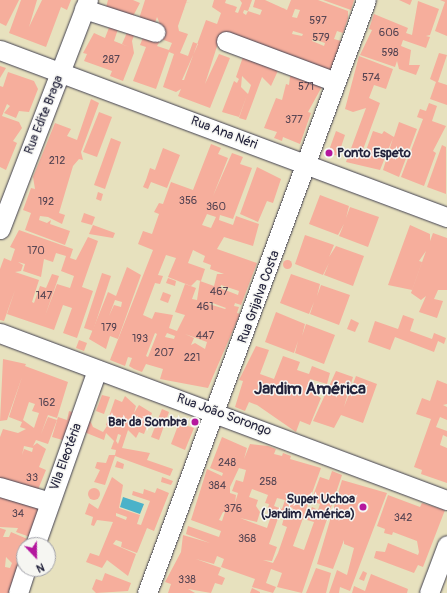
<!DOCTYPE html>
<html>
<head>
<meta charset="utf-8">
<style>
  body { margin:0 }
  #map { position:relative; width:447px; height:593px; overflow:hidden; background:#e7e1be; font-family:Pangolin,sans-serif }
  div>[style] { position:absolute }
  .water>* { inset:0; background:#4bb2c9 }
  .building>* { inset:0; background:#f6ae9c }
  .round { border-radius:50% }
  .roads { filter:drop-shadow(0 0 1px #403f4f) drop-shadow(0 0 1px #403f4f) }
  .minor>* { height:19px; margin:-9.5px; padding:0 9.5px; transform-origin:9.5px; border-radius:9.5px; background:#fff }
  .dots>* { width:11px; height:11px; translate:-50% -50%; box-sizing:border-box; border:2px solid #f6f6f2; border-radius:50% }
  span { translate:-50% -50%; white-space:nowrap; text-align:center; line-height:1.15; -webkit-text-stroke:3px #f6f6f2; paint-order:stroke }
  .number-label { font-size:11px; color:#574553 }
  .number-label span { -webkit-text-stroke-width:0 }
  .street-label { font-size:13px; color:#22223b }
  .poi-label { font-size:13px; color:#22223b; font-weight:700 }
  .left { translate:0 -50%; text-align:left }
  .right { translate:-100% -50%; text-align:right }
  .district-label { font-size:17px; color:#22223b; font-weight:700 }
  .north { position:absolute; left:16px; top:537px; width:40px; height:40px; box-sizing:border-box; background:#f6f6f2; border:1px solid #a1a1a9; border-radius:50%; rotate:158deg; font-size:11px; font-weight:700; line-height:16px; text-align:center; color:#22223b }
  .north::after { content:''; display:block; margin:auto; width:14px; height:18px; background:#b5179e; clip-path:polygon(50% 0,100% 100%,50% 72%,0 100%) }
</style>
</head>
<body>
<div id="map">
  <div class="water">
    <i style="clip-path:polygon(123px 497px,144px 504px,140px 514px,120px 507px)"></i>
  </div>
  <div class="building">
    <i style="clip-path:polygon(0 0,19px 0,6px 26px,0 23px)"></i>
    <i style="clip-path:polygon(21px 0,37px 0,29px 27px,42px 0,71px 0,67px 10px,61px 7px,46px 47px,9px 33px)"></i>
    <i style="clip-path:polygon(108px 0,133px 0,140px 3px,132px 18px,105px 11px)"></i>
    <i style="clip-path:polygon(evenodd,145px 0,187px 0,178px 26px,179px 31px,188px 34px,180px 53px,188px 56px,193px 42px,198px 44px,182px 80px,184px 80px,206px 20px,217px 24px,221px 13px,212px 7px,214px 0,226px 0,225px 3px,237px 7px,235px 12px,238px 13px,242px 3px,240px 0,252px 0,248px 11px,244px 10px,243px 13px,246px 15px,248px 11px,260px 15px,262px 10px,253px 7px,255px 0,265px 0,287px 10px,291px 0,318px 0,348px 11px,348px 18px,343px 33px,337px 31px,334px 39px,341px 41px,328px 76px,219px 40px,205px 84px,219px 54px,230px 58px,210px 108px,178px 96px,181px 89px,176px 92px,163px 87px,174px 54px,169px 52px,156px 89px,133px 81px,146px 47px,140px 45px,144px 35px,156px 37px,160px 24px,157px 17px,155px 23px,138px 22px,145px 0,295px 9px,300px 10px,297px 18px,292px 17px,295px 9px,145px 0,293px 31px,303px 34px,302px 36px,292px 34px,293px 31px,145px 0,161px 39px,172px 43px,169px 50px,157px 46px,161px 39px,145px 0,313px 39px,325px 43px,324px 46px,312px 41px,313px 39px)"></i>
    <i style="clip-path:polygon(323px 0,354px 0,351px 10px)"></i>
    <i style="clip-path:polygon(399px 0,412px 0,410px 5px)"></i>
    <i style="clip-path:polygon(440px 0,447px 0,447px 36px,435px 31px,445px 2px)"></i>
    <i style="clip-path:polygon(418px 1px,439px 9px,430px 35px,426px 36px,430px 37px,426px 48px,403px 40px,401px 46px,411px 50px,409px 65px,420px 65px,416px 75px,399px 69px,397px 61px,395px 67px,360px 55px,372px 30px,369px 29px,374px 14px,408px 28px,406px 33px,412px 35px)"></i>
    <i style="clip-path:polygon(110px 25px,118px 29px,114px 41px,129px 47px,122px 44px,129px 28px,136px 30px,132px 41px,134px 53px,123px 81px,110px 76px,112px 71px,84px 61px,87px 54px,83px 53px,94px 33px,105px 38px)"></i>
    <i style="clip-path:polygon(evenodd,245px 51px,281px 64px,271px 86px,262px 77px,246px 120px,239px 118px,247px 95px,239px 117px,222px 112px,234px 81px,237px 83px,239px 79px,236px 77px,245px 51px,242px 76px,251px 85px,248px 94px,241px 87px,242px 76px)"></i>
    <i style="clip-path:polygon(439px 53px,447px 55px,438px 82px,447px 85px,447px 105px,430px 99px,436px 82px,430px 79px)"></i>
    <i style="clip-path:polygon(359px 56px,393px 69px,386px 89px,374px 85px,369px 98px,380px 103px,361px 155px,364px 156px,373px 131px,382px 134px,384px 131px,394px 137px,399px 122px,417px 129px,399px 177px,383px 170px,393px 138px,380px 170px,346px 162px,366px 108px,353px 112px,345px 109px)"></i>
    <i style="clip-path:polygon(0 66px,6px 68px,0 78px)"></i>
    <i style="clip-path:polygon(291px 69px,325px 81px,308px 112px,311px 113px,300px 144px,283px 137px,282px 141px,274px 138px,277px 132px,264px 128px,276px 98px,282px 100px,286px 84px,289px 85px)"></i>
    <i style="clip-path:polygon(8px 72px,34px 81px,38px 89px,29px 112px,19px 111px,16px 118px,4px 113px,10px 106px,7px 104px,2px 116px,19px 122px,22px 128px,13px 141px,17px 143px,6px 170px,0 167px,0 86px,3px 87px)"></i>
    <i style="clip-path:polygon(91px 99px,99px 103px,81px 152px,83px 160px,79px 159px,73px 166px,59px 213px,65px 215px,62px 224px,48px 217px,40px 216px,39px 220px,47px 223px,51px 220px,50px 224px,70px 231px,65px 245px,25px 230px,31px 213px,23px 210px,31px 188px,35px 189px,33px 177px,55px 123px,71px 129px,67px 136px,77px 140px)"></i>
    <i style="clip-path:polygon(429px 103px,437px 106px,432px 121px,446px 126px,433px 151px,436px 153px,424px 186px,401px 177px,423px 119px,417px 117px,420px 109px,426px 111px)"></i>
    <i style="clip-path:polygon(99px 112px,112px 117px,97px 157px,83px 152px)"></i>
    <i style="clip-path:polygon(336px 131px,345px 135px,338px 156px,328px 153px)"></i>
    <i style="clip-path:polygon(111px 138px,121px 142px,105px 189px,94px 185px)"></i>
    <i style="clip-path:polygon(evenodd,211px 144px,221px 148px,218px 154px,228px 158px,213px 196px,232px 153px,243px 157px,240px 164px,252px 168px,233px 219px,220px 215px,219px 220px,233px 225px,236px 216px,259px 224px,253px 246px,224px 237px,217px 249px,257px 263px,241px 305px,235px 303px,234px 306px,239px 307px,237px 313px,240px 314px,208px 388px,160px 379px,163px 369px,146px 364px,142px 372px,134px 369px,129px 366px,132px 358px,128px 357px,125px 366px,110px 360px,153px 250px,138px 244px,143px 231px,152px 234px,159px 214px,154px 212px,159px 203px,163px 204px,171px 182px,193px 190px,211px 144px,207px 214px,216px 217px,211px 228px,202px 225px,207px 214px,211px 144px,193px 250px,205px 256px,203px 262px,211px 265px,210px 269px,224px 274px,217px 274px,214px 286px,200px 281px,197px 300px,192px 299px,196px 288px,185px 284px,175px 312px,185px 315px,177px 331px,169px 328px,173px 315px,155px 312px,152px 319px,143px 315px,155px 283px,160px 284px,163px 276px,158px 275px,166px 255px,176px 258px,168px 277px,191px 286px,197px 280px,201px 281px,205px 269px,188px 263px,193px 250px,211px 144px,221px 285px,239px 291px,238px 295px,220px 288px,221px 285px,211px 144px,210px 302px,226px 308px,225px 309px,209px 304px,210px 302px,211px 144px,155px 333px,157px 334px,148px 357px,146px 356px,155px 333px,211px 144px,167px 333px,175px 336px,174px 339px,165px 337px,167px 333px,211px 144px,185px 334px,207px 342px,205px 349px,195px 343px,191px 345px,194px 338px,185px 334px)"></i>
    <i style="clip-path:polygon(442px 145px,446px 147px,446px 194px,427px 187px)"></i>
    <i style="clip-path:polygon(163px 148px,180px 155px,167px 188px,151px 182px,148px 189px,143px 187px,146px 180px,150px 168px,155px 170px)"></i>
    <i style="clip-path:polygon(257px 167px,281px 179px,273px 203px,267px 201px,258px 222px,240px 214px)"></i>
    <i style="clip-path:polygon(98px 192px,103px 194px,101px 201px,96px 199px)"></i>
    <i style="clip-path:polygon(320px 195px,349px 206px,346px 218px,350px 207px,379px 217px,368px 247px,339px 236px,344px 224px,338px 235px,309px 224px)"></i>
    <i style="clip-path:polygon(84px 213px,95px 217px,92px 225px,81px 222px)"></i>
    <i style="clip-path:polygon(93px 225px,115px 233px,113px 238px,89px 234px)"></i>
    <i style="clip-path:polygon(410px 225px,430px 234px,430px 241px,433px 233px,447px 238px,447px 290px,438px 290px,434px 299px,443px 301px,437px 318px,419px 312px,426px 296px,421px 300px,411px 293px,426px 251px,419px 261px,422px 262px,412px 290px,388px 285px)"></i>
    <i style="clip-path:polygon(evenodd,19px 230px,73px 249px,70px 258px,76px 260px,88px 237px,98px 241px,82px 287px,93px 291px,77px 338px,63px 333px,72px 308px,63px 305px,54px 330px,7px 314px,15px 290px,4px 321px,0 320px,0 269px,4px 258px,11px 261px,15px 249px,10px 247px,19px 230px,56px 253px,66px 256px,61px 271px,74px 276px,70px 288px,57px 284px,45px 316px,59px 276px,52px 274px,46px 288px,40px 286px,34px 303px,32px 302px,39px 280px,15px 272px,21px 271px,23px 265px,18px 262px,25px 264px,23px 271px,41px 277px,44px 259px,53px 262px,56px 253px)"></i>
    <i style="clip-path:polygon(305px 235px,334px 245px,329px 257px,336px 246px,364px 256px,353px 286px,324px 275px,329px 263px,323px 275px,295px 264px)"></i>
    <i class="round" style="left:282.5px;top:259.5px;width:9px;height:9px"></i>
    <i style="clip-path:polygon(evenodd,127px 267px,141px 275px,118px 339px,110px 336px,106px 349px,89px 339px,108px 292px,116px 296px,127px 267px,115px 300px,122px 302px,121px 307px,114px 305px,109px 316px,115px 300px)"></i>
    <i style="clip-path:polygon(102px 273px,111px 276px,93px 331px,84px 328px)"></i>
    <i style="clip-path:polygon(291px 274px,320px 284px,317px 296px,321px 285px,350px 295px,339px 325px,310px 314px,314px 302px,309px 314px,280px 303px)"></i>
    <i style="clip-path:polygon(168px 278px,176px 281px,175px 286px,166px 283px)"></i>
    <i style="clip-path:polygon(163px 292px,171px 295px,168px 303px,160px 300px)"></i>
    <i style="clip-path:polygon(276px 312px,305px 324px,302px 336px,306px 324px,335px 335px,324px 364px,295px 353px,298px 341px,294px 353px,265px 342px)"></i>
    <i style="clip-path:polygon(403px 315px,414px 319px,410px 331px,432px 339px,434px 333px,446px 338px,444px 344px,438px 341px,434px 352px,395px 337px,390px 350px,368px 342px,375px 321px,398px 329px)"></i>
    <i style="clip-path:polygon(351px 319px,359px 323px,355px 332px,347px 329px)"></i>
    <i style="clip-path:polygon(79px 340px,87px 343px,84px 351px,76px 348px)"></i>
    <i style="clip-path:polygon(256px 346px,269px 350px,260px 374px,274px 379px,283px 356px,300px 362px,297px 370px,309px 374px,312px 366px,330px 373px,327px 384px,310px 379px,307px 389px,321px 398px,310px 425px,300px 421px,296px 432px,257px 405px,249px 402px,245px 411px,235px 407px,243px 381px,239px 380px)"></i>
    <i style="clip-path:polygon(evenodd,3px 359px,26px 364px,25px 366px,68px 382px,57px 418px,48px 415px,41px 434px,48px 417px,57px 420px,48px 444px,36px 440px,33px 446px,37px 443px,46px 449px,39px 467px,46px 470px,37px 492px,0 484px,0 437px,3px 429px,18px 433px,26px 429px,20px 427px,22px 422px,9px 417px,22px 377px,7px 420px,0 421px,3px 359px,29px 402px,35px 404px,32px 411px,39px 413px,34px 428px,23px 420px,29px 402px,3px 359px,24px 446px,33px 448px,32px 452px,24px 449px,22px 455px,24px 446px)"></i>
    <i style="clip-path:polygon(336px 371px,353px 377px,344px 407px,356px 376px,377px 384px,363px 423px,341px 415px,334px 428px,313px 421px)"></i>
    <i style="clip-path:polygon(437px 380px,447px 384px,447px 404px,443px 405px,447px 407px,447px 420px,440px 417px,436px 427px,447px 431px,447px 437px,443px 435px,440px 445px,447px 448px,447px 483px,421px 474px,422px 470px,414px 467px,431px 419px,416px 414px,422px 398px,430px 401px)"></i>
    <i style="clip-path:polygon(102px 395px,110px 397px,104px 414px,96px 411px)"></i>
    <i style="clip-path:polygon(evenodd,125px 396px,136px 406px,134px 413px,139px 405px,152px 413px,144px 434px,139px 432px,136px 438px,128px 430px,122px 448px,150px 453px,147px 460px,173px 469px,170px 476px,115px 456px,105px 485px,94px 482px,100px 470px,95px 468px,97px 462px,106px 463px,109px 455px,115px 455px,116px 450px,111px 449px,114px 441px,106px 433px,104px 440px,84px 432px,89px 418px,93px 427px,103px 432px,107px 426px,112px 429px,106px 425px,115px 399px,122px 402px,125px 396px,118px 434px,121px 435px,118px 444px,116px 441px,118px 434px)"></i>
    <i style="clip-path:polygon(162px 409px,169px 412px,159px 440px,151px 437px)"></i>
    <i style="clip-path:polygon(69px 411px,78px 414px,66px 441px,52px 437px,58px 417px,67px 420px)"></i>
    <i style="clip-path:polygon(179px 423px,194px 428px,185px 450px,171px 444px)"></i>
    <i style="clip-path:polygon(evenodd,222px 437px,247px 448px,244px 459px,250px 444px,268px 446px,276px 449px,274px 454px,282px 456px,283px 453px,291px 456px,290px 459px,321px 468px,293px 546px,304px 550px,314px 522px,307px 520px,312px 507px,318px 510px,320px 504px,311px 501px,320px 477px,329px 480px,332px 471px,342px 475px,302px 593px,277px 587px,282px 573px,271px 569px,266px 583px,276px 587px,273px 593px,252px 587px,255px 579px,221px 567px,224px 559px,217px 556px,214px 564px,196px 559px,221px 568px,218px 575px,225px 578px,222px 585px,215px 583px,211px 593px,188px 589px,195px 593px,168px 593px,171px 584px,165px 582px,181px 552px,183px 535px,210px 543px,186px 534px,188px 526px,219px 537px,221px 531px,191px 520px,207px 469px,222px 476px,223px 473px,210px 468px,222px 437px,239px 468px,246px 470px,243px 482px,236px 480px,232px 491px,238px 493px,235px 503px,236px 495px,230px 493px,230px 487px,239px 468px,222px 437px,252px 489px,268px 495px,265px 503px,269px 504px,267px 512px,271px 516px,267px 528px,240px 518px,257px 522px,260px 512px,256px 506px,258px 500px,249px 497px,252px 489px,222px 437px,277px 498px,285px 500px,282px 509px,274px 506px,277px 498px,222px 437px,287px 506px,293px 508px,290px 516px,285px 514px,282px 525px,287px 527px,278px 553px,273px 563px,263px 560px,272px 561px,277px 547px,269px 544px,280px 513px,284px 514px,287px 506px,222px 437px,223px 512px,225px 512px,222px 521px,219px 520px,223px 512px)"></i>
    <i style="clip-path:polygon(117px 461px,124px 464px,123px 469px,115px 467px)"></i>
    <i style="clip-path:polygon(evenodd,112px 477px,123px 485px,119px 508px,140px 515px,137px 524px,141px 525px,150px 501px,132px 495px,133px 491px,143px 494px,144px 489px,155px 493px,157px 488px,169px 493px,154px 531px,147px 528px,137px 553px,121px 547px,122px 542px,116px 540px,113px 544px,136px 554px,128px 576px,107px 560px,102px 568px,86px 562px,90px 553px,99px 556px,113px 522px,97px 520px,94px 526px,91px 525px,93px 517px,85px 514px,89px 503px,98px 509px,112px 477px,116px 513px,127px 517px,126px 520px,116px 516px,116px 513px)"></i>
    <i style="clip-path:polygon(162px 477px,173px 481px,171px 485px,161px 482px)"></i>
    <i style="clip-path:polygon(342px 480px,387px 493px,350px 591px,340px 587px,339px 593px,329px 593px,337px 570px,347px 575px,354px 548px,344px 544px,344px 540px,333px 569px,317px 564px)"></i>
    <i class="round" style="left:88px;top:488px;width:12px;height:12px"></i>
    <i style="clip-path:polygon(0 493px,44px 506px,33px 538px,16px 532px,18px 528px,0 527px)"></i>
    <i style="clip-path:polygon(388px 495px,420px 507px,422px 503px,445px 510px,423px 567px,418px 565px,414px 573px,374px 558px,376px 551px,385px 552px,388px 543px,418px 555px,419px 552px,417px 541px,393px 532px,392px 535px,384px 533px,385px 529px,377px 526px)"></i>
    <i style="clip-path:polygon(evenodd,0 528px,6px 530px,3px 537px,9px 537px,11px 532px,32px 541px,31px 545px,24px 545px,24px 563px,13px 593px,0 593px,0 528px,6px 557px,12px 563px,10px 568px,5px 567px,6px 557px)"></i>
    <i style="clip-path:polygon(316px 568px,331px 573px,326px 593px,306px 593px)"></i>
    <i style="clip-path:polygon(363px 571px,367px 573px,364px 581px,359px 579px)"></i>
    <i style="clip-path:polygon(105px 573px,131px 583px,128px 591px,96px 593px,92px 589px,96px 579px,102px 581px)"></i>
    <i style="clip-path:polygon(371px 574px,408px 589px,407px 593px,352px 593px,354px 586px,365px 591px)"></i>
    <i style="clip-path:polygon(252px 588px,260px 592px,260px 593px,250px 593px)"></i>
  </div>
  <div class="roads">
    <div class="minor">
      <i style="left:84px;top:9px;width:75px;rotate:17.9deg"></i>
      <i style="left:226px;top:41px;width:117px;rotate:20.4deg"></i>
      <i style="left:0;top:50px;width:477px;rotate:20.5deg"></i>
      <i style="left:0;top:229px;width:245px;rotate:-69deg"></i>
      <i style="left:0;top:333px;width:477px;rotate:20.5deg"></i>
      <i style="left:0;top:487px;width:52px;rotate:16.7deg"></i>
      <i style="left:35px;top:545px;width:186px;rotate:-70.5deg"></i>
      <i style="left:18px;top:593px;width:25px;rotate:-72deg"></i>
      <i style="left:147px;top:593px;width:632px;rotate:-69.73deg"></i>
      <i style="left:429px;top:593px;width:51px;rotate:-69.4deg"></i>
    </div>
  </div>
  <div class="dots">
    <i style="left:329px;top:153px;background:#b5179e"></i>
    <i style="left:195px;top:422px;background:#b5179e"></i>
    <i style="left:363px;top:507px;background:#b5179e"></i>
  </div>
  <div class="number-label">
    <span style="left:318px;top:21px">597</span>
    <span style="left:389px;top:33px">606</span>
    <span style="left:321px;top:38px">579</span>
    <span style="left:390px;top:53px">598</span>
    <span style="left:111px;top:60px">287</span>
    <span style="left:371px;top:78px">574</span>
    <span style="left:306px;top:87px">571</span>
    <span style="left:294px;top:120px">377</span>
    <span style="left:57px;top:161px">212</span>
    <span style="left:188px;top:201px">356</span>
    <span style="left:46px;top:202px">192</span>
    <span style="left:216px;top:207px">360</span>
    <span style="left:36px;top:251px">170</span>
    <span style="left:219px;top:292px">467</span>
    <span style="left:44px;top:296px">147</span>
    <span style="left:205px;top:307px">461</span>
    <span style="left:109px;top:328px">179</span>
    <span style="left:205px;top:336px">447</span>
    <span style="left:140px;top:339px">193</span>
    <span style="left:164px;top:353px">207</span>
    <span style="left:192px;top:358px">221</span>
    <span style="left:47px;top:403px">162</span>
    <span style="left:227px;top:463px">248</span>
    <span style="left:32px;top:478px">33</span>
    <span style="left:268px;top:482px">258</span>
    <span style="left:217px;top:486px">384</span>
    <span style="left:233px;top:509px">376</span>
    <span style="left:18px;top:514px">34</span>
    <span style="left:403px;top:518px">342</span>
    <span style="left:247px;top:539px">368</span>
    <span style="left:187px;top:580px">338</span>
  </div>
  <div class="street-label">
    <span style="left:44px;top:115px;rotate:-68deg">Rua Edite Braga</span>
    <span style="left:224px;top:133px;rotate:21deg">Rua Ana Néri</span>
    <span style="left:259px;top:297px;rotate:-70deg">Rua Grijalva Costa</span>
    <span style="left:224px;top:415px;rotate:20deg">Rua João Sorongo</span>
    <span style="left:66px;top:457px;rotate:-70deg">Vila Eleotéria</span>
  </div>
  <div class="poi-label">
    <span class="left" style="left:337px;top:153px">Ponto Espeto</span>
    <span class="right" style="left:187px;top:422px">Bar da Sombra</span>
    <span class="right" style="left:355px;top:507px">Super Uchoa<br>(Jardim América)</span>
  </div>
  <div class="district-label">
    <span style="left:310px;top:389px">Jardim América</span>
  </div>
  <div class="north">N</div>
</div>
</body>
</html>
